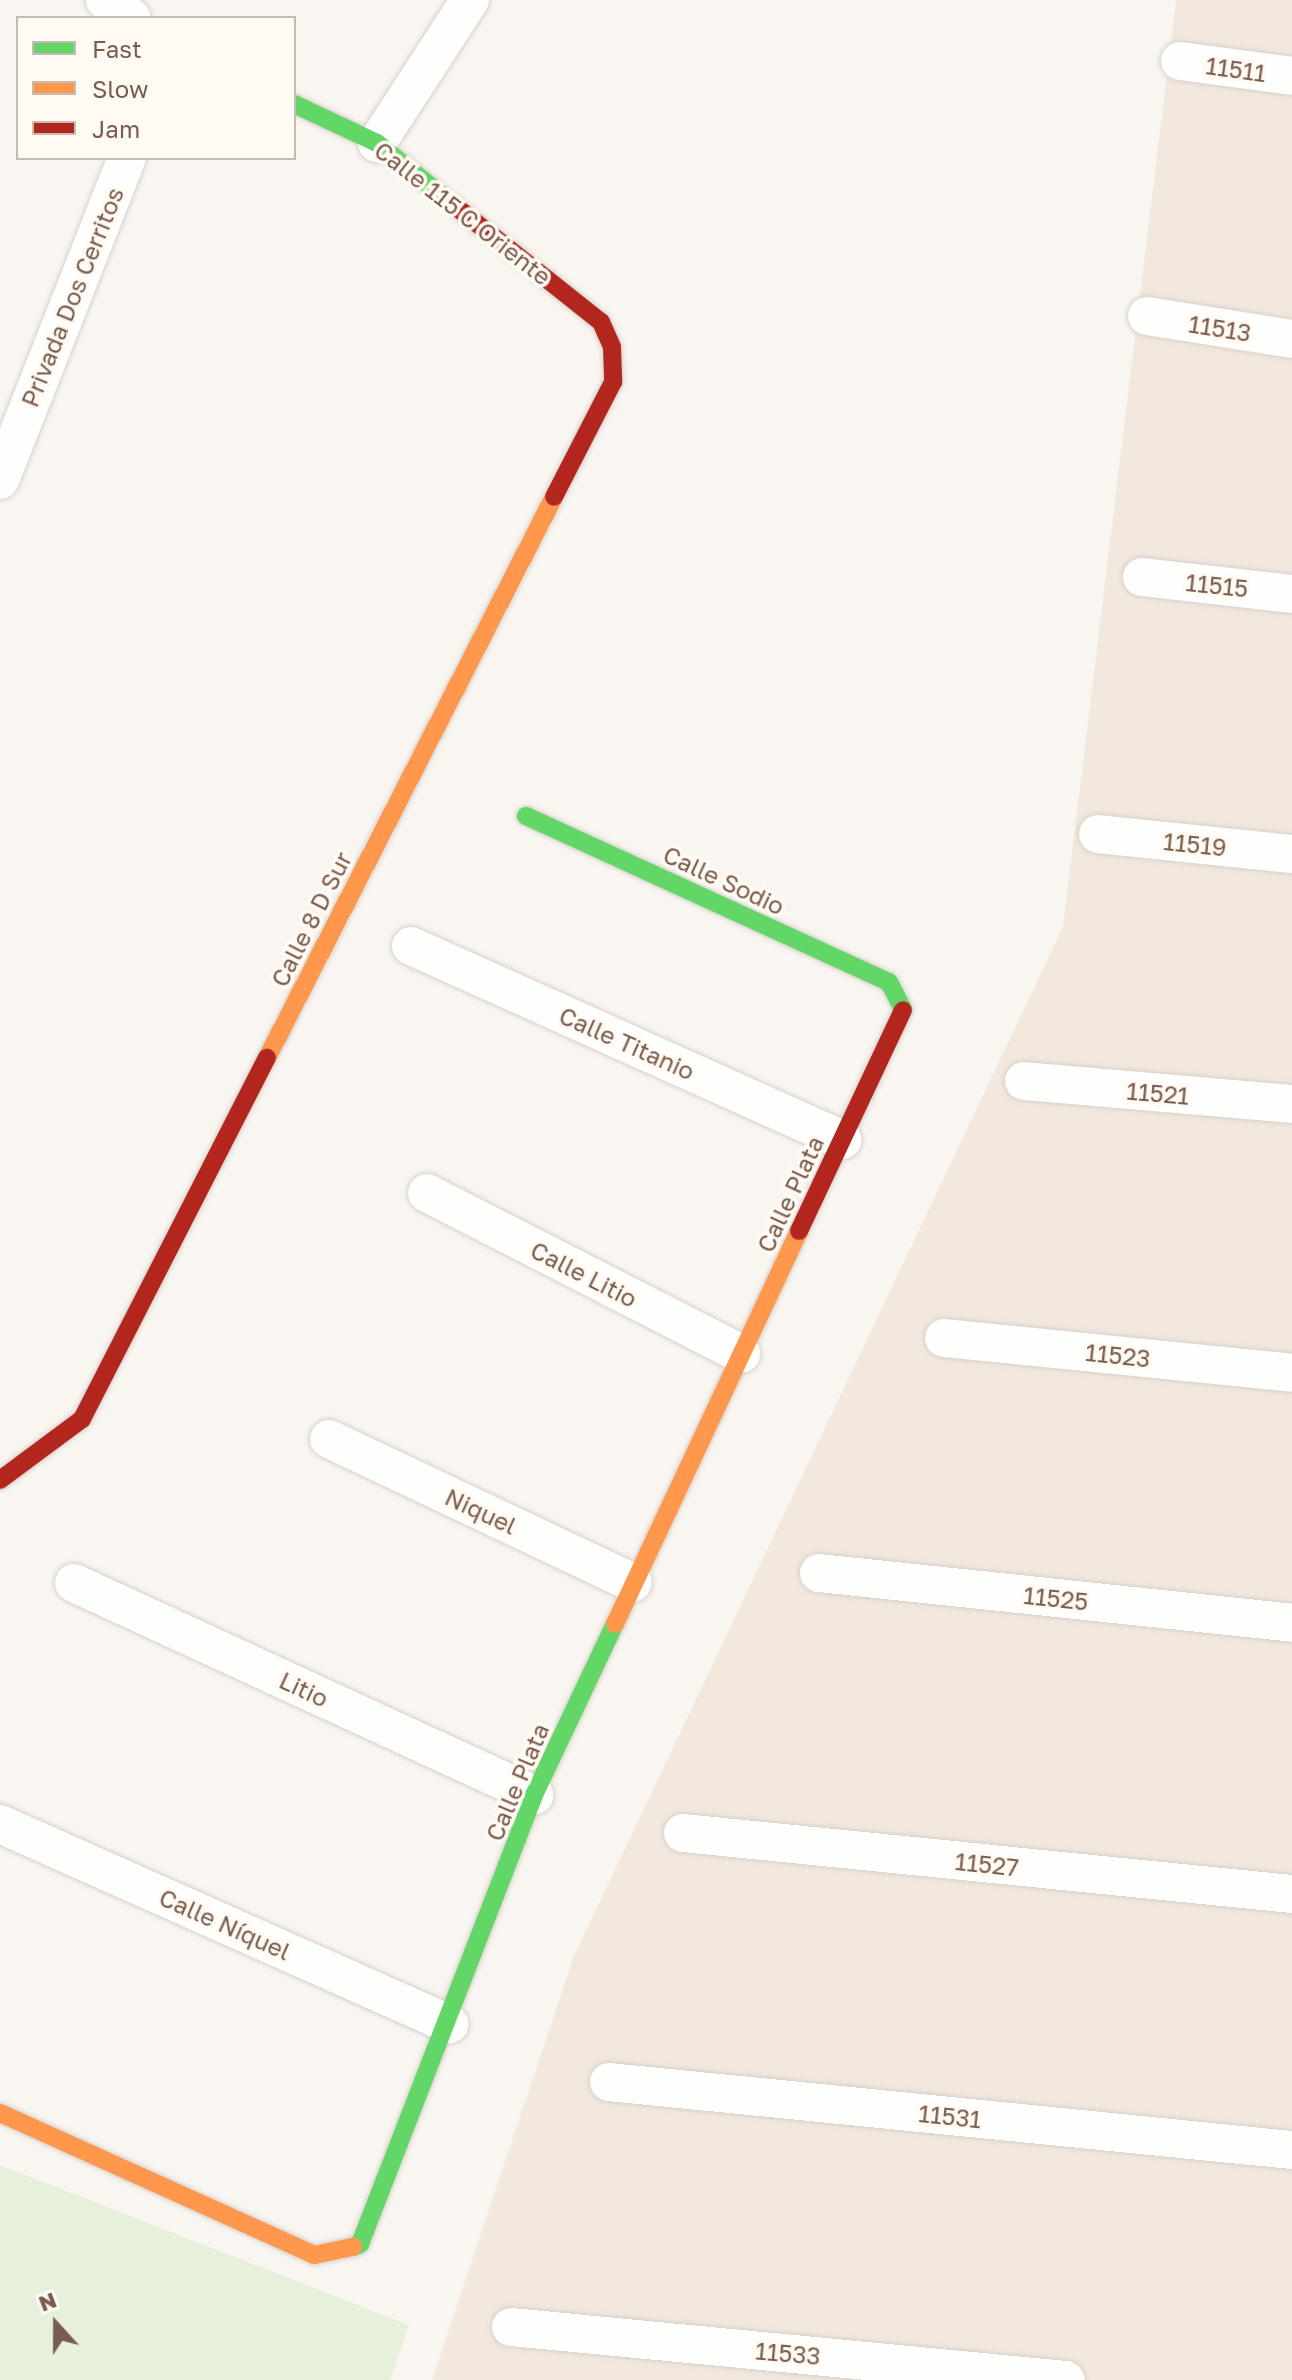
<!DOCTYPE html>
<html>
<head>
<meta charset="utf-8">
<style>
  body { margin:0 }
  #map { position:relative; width:1292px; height:2380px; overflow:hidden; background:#f9f5f0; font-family:"Golos Text",sans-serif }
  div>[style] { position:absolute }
  .residential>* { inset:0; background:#f2e8de }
  .green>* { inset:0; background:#e7f0db }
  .roads { filter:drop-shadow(0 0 2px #d7d1cb) drop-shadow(0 0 2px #d7d1cb) }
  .street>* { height:38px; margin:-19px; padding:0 19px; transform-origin:19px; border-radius:19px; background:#fefefd }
  .fast>* { height:18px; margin:-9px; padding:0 9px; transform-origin:9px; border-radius:9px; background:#63d668 }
  .slow>* { height:18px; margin:-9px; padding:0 9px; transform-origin:9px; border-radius:9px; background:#ff974d }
  .jam>* { height:18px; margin:-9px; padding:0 9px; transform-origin:9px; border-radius:9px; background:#b3261e }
  span { translate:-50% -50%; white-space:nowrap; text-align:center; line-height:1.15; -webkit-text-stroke:7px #fffaf3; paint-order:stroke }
  .street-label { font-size:24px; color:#7a5c4d }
  .legend { position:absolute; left:16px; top:16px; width:280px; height:144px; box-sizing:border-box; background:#fffaf3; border:2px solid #cabbb1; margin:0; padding:10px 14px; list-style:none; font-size:24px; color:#7a5c4d }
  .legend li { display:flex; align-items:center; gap:16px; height:40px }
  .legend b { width:40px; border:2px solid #cabbb1 }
  .north { position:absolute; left:16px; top:2284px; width:80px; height:80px; -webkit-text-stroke:6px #fffaf3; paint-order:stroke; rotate:339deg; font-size:22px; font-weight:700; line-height:32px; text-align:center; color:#7a5c4d }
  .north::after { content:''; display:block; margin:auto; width:28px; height:36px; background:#7a5c4d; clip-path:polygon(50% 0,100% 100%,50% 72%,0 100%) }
</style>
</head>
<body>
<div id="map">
  <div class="residential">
    <i style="clip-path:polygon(1176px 0,1292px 0,1292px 2380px,432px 2380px,574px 1956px,1063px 927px)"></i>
  </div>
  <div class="green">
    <i style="clip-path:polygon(0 2165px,409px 2325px,390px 2380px,0 2380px)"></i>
  </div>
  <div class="roads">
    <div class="street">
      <i style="left:105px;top:0;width:32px;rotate:34deg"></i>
      <i style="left:1180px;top:61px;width:113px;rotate:7.6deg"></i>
      <i style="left:377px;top:143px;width:171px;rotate:-57deg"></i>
      <i style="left:1147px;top:316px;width:147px;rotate:9deg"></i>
      <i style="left:0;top:480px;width:346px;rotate:-68.5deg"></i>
      <i style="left:1142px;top:577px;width:151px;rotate:6.5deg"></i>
      <i style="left:1098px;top:834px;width:195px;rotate:5.9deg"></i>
      <i style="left:411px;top:946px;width:473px;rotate:24.2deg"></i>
      <i style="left:1024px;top:1081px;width:269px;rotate:4.9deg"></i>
      <i style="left:427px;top:1193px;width:353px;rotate:27.1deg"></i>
      <i style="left:944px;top:1338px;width:350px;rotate:5.7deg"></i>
      <i style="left:329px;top:1439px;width:336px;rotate:25.3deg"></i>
      <i style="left:819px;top:1573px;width:476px;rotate:6deg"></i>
      <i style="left:74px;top:1583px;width:507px;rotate:24.74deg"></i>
      <i style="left:0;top:1824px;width:492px;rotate:24deg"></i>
      <i style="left:683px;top:1833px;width:612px;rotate:5.72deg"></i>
      <i style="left:609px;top:2082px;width:686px;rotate:5.69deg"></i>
      <i style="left:511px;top:2327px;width:557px;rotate:5.46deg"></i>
    </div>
    <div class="fast">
      <i style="left:294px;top:104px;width:92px;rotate:25.2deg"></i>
      <i style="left:377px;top:143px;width:100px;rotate:38.9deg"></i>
      <i style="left:526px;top:816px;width:399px;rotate:24.6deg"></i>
      <i style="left:889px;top:982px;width:31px;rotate:63deg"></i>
      <i style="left:353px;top:2247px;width:8px;rotate:-23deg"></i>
      <i style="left:360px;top:2244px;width:482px;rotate:-68.8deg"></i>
      <i style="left:534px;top:1795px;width:189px;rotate:-64.7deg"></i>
    </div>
    <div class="slow">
      <i style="left:267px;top:1058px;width:630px;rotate:-62.91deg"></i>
      <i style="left:615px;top:1624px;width:434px;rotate:-64.9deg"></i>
      <i style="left:0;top:2113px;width:345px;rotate:24.3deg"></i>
      <i style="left:314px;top:2255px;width:40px;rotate:-12deg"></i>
    </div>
    <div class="jam">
      <i style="left:455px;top:206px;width:186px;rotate:38.5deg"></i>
      <i style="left:601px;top:322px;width:27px;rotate:66deg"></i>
      <i style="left:612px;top:347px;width:35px;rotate:88deg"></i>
      <i style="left:613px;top:382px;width:129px;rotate:117.2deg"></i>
      <i style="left:799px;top:1231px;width:244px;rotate:-64.8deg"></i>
      <i style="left:0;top:1480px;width:102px;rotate:-36.6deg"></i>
      <i style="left:82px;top:1419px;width:406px;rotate:-62.9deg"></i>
    </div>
  </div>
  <div class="street-label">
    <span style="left:1236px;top:69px;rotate:8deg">11511</span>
    <span style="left:463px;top:213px;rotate:38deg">Calle 115 C Oriente</span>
    <span style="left:72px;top:297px;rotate:-68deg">Privada Dos Cerritos</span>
    <span style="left:1220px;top:328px;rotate:9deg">11513</span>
    <span style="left:1217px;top:585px;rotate:6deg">11515</span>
    <span style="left:1195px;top:844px;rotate:6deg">11519</span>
    <span style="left:724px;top:880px;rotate:25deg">Calle Sodio</span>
    <span style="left:311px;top:919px;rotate:-63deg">Calle 8 D Sur</span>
    <span style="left:627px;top:1043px;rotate:24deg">Calle Titanio</span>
    <span style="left:1158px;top:1093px;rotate:5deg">11521</span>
    <span style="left:790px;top:1194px;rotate:-65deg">Calle Plata</span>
    <span style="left:584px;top:1274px;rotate:27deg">Calle Litio</span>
    <span style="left:1118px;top:1355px;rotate:6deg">11523</span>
    <span style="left:481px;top:1511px;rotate:25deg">Niquel</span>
    <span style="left:1056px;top:1598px;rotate:6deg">11525</span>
    <span style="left:304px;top:1689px;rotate:25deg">Litio</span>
    <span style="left:517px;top:1782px;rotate:-67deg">Calle Plata</span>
    <span style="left:987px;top:1864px;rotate:6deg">11527</span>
    <span style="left:225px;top:1924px;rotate:24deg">Calle Níquel</span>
    <span style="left:950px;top:2116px;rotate:6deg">11531</span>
    <span style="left:788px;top:2353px;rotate:5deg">11533</span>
  </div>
  <ul class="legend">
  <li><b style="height:10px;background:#63d668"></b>Fast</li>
  <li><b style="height:10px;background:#ff974d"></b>Slow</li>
  <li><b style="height:10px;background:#b3261e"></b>Jam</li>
  </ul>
  <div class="north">N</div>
</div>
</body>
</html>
